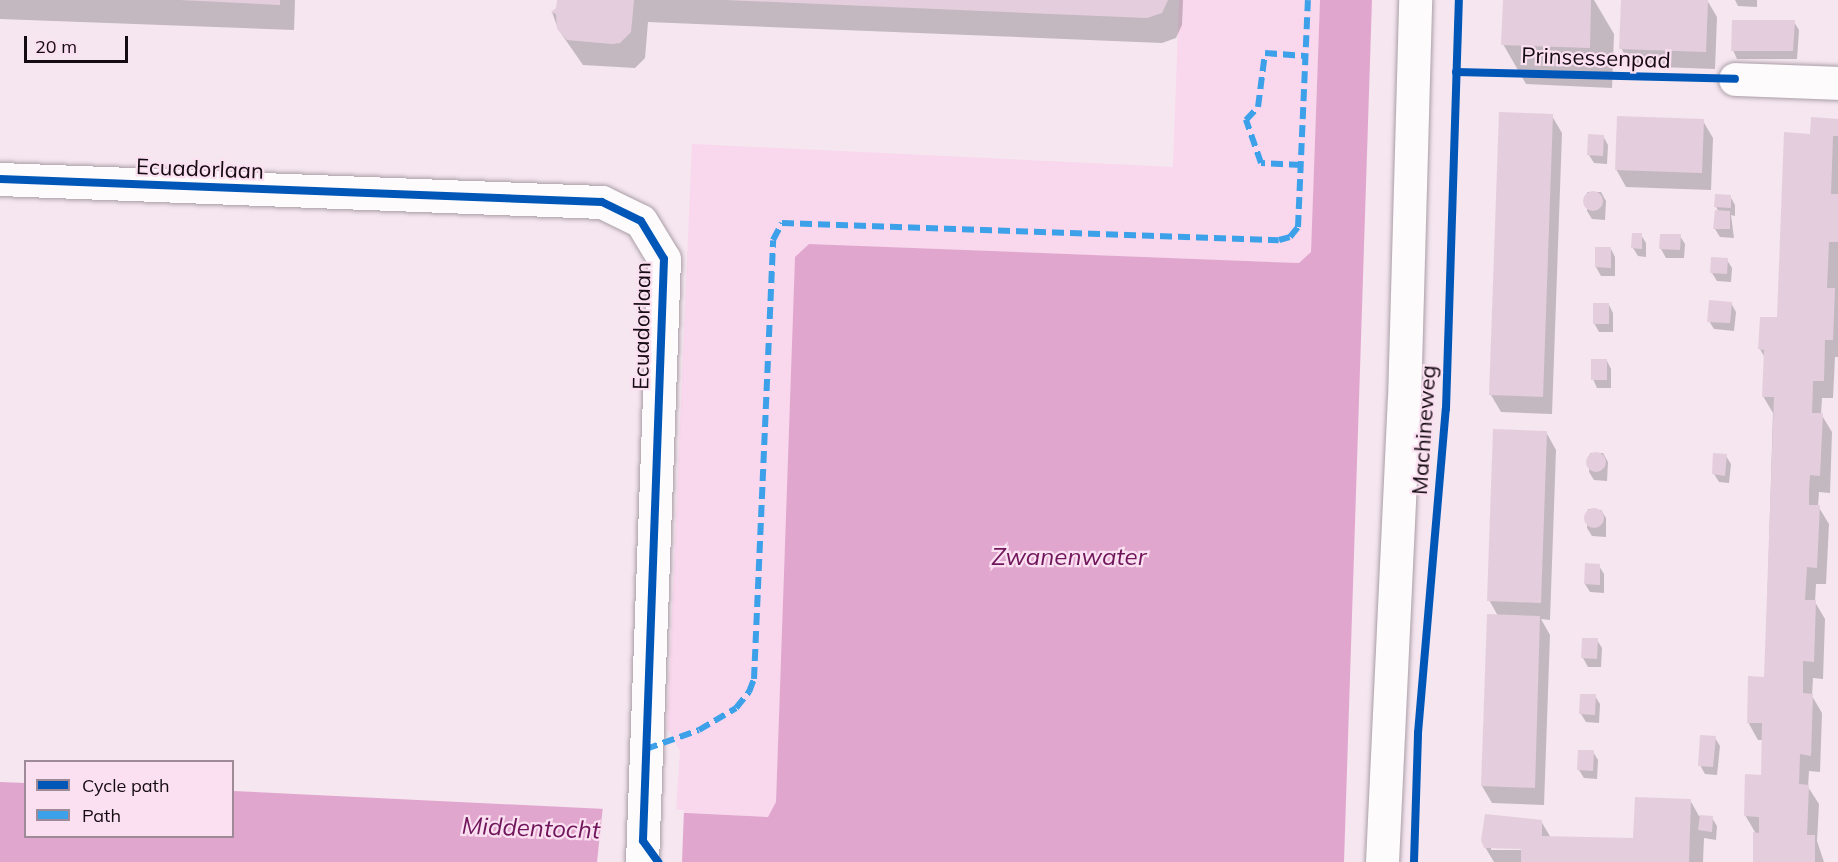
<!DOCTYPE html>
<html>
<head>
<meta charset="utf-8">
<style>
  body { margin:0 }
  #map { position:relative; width:1838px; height:862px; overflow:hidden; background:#f5e6f0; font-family:Mulish,sans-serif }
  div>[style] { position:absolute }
  .green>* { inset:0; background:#f9d7ed }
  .water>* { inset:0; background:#e1a6ce }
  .pier>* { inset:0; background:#f5e6f0 }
  .shadow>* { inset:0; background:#0003 }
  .building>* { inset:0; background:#e4cedd }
  .round { border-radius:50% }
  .roads { filter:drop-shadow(0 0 2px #aa9ea6) drop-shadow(0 0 2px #aa9ea6) }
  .street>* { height:33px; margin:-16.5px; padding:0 16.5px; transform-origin:16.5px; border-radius:16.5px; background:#fefbfd }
  .secondary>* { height:33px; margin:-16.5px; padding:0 16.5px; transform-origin:16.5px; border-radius:16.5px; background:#fefbfd }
  .quiet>* { height:6px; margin-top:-3px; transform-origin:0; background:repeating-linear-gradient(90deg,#3da1ea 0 12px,transparent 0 18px) }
  .cycleway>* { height:8px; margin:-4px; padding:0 4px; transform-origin:4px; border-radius:4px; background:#0057b8 }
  span { translate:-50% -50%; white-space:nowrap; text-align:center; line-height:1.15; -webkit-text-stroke:4.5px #fbe0f1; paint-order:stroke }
  .street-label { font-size:22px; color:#150b12 }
  .water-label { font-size:24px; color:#70165b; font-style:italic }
  .legend { position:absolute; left:24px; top:760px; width:210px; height:78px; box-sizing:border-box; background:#fbe0f1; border:2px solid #9f8b98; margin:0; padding:8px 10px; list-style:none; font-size:18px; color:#150b12 }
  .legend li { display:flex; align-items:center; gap:12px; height:30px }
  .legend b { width:30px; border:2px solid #9f8b98 }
  .scale { position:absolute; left:24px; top:36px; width:104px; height:27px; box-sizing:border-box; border:3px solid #150b12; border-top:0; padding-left:8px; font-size:18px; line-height:21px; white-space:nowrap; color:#150b12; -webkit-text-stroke:4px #fbe0f1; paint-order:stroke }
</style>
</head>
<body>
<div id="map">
  <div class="green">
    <i style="clip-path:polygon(1179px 0,1320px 0,1311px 252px,1299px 263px,809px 244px,795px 257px,776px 802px,769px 817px,676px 812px,680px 751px,667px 728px,692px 144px,1173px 167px)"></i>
  </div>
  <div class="water">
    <i style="clip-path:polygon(1320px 0,1372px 0,1344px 862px,0 862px,0 782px,25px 783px,26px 836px,232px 836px,233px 791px,768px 817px,776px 802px,795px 257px,809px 244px,1299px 263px,1311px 252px)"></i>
  </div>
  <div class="pier">
    <i style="clip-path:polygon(603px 806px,684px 810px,682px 862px,597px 862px)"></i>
  </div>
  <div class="shadow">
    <i style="clip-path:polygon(0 0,295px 0,294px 30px,0 19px)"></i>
    <i style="clip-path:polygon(558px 0,1183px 0,1182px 25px,1176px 38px,1162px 43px,648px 22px,645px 58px,635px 68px,583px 65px,558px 29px,552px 12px,558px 9px)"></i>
    <i style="clip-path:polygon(1505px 0,1594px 0,1614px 34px,1612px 88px,1526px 84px,1503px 44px)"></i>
    <i style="clip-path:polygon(1622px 0,1707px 0,1717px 17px,1715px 69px,1631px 66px,1621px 48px)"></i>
    <i style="clip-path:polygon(1735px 0,1757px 0,1757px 7px,1738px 6px)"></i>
    <i style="clip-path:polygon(1794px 22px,1799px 30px,1797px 59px,1737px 59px,1733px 50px)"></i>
    <i style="clip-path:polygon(1552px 116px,1562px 133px,1552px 414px,1501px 412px,1491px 395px)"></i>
    <i style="clip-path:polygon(1838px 120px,1838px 357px,1835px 357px,1833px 398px,1822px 398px,1821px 414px,1832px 432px,1830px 493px,1819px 492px,1818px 506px,1829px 524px,1826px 584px,1816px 584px,1815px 602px,1825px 619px,1823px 679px,1813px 678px,1812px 696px,1822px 713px,1820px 772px,1809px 771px,1808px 787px,1819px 804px,1817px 841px,1824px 862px,1754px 862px,1755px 832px,1745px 815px,1762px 777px,1763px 740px,1758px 740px,1748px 722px,1765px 678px,1773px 413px,1763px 396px,1765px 358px,1760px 349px,1778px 319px,1811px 136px)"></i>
    <i style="clip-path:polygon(1703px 121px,1713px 138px,1711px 190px,1626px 187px,1616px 169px)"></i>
    <i style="clip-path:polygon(1603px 136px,1608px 145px,1607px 164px,1594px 163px,1589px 155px)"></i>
    <i style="clip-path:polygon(1587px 192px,1601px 192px,1606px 201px,1605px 220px,1592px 219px,1587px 211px)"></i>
    <i style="clip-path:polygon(1730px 196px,1735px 205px,1735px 216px,1731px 215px,1734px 238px,1720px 237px,1715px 229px,1719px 212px,1716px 207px)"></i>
    <i style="clip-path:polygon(1641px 235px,1646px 243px,1646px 257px,1638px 256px,1633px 248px)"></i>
    <i style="clip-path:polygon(1680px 236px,1685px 244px,1684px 258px,1666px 258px,1661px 249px)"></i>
    <i style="clip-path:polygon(1597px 248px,1611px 249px,1615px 257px,1615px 276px,1601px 276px,1596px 267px)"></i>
    <i style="clip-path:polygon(1727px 260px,1732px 268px,1731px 282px,1717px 281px,1712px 273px)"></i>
    <i style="clip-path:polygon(1731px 303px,1736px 312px,1734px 331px,1714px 329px,1709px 321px)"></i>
    <i style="clip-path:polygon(1609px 305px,1613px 313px,1613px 332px,1599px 332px,1594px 323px)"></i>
    <i style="clip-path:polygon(1607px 361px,1611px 369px,1611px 388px,1597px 388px,1593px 379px)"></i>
    <i style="clip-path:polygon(1546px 432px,1556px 450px,1550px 620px,1541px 619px,1550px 635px,1544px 805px,1492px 803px,1482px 786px,1498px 616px,1489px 600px)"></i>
    <i style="clip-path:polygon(1590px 453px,1603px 453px,1608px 462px,1607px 481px,1594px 480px,1589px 472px)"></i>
    <i style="clip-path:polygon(1726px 456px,1731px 464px,1729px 483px,1719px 482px,1714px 474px)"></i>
    <i style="clip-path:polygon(1588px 509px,1601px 510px,1606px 518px,1606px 537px,1592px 536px,1587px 528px)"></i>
    <i style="clip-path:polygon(1599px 566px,1604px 574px,1604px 593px,1590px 592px,1585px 584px)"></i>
    <i style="clip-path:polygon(1597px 640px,1602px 648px,1601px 667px,1588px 667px,1583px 658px)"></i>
    <i style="clip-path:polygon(1595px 696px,1600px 704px,1599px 723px,1586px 722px,1581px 714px)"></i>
    <i style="clip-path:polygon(1715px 738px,1720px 746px,1717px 775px,1705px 774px,1700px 765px)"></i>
    <i style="clip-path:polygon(1593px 752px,1598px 760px,1597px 779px,1584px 778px,1579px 770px)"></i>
    <i style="clip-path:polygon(evenodd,1690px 800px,1699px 816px,1712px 818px,1717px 826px,1716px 840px,1704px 838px,1703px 862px,1494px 862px,1485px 847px,1541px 821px,1551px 838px,1632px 839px,1690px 800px,1491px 847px,1529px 848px,1528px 850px,1491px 850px,1491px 847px)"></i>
  </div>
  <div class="building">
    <i style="clip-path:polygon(180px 0,280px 0,280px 5px)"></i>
    <i style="clip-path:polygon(557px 0,634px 0,631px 32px,620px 43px,612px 44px,567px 40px,557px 29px,556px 14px,551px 12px,556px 8px)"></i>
    <i style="clip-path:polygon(725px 0,1168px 0,1162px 13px,1147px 18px)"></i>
    <i style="clip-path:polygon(1503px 0,1591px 0,1590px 48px,1501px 45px)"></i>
    <i style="clip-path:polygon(1621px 0,1708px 0,1706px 52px,1619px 49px)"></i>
    <i style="clip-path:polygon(1732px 20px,1795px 20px,1793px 51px,1731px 51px)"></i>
    <i style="clip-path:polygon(1499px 112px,1553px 114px,1543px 397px,1489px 395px)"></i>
    <i style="clip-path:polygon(1617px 116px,1704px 119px,1702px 173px,1615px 170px)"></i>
    <i style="clip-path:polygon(1811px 117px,1838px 119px,1838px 136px,1833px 136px,1831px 194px,1838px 194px,1838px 242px,1829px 242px,1827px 288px,1835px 288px,1833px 340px,1825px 340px,1824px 381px,1813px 381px,1812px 413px,1823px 413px,1820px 476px,1810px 475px,1809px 491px,1809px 505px,1820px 505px,1817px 568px,1807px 567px,1805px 600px,1816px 600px,1814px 662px,1803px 661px,1803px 693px,1813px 694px,1811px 756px,1800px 754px,1799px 784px,1809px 785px,1807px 835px,1815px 835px,1815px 862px,1753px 862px,1753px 832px,1759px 833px,1759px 817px,1744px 816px,1745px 774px,1761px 775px,1762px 723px,1747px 723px,1748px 676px,1764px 677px,1774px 397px,1762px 397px,1764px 350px,1758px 349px,1760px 317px,1777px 317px,1784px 132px,1810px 134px)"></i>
    <i style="clip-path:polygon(1588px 134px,1604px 135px,1603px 156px,1587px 155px)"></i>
    <i class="round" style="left:1583px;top:191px;width:20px;height:20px"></i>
    <i style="clip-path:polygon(1715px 194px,1731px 195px,1731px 208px,1714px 207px)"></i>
    <i style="clip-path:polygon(1715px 210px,1730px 211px,1730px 229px,1713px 229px)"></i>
    <i style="clip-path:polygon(1632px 233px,1642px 233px,1642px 249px,1631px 248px)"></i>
    <i style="clip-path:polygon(1660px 234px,1681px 234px,1680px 250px,1659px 249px)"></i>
    <i style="clip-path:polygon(1595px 247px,1611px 247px,1611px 268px,1595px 267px)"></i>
    <i style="clip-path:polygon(1711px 257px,1728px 258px,1727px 274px,1710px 273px)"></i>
    <i style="clip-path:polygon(1709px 300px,1732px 302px,1730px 323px,1707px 322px)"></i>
    <i style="clip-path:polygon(1593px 303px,1609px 303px,1609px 324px,1593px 324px)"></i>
    <i style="clip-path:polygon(1591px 359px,1607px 359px,1607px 380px,1591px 380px)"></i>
    <i style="clip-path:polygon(1493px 429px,1547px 431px,1541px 603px,1487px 601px)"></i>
    <i class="round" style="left:1586px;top:452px;width:20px;height:20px"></i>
    <i style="clip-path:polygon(1713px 453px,1727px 454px,1725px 476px,1712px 474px)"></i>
    <i class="round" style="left:1584px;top:508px;width:20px;height:20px"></i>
    <i style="clip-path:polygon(1585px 563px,1600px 564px,1600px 585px,1584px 584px)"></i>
    <i style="clip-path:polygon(1487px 614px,1540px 616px,1535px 788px,1481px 786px)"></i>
    <i style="clip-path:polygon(1582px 638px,1598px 638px,1597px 659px,1581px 658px)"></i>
    <i style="clip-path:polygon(1580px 694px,1596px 694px,1595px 715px,1579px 714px)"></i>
    <i style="clip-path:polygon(1700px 735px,1716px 736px,1713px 767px,1698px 766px)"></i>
    <i style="clip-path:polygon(1578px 750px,1594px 750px,1593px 771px,1577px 770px)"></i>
    <i style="clip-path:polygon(1635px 797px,1691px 799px,1689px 862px,1521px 862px,1521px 849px,1484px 848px,1481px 840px,1485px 814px,1542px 820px,1542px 836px,1633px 838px)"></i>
    <i style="clip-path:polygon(1700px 815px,1713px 816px,1712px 832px,1698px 830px)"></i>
  </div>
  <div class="roads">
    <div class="street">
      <i style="left:1735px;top:79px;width:103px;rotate:2.2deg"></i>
      <i style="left:0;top:179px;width:602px;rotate:2.19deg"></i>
      <i style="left:602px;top:202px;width:43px;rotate:26deg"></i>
      <i style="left:641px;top:221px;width:44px;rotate:58.8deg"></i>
      <i style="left:664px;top:259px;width:603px;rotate:92.09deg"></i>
    </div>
    <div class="secondary">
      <i style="left:1382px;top:862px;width:462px;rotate:-87.3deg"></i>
      <i style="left:1404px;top:401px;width:401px;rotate:-88.4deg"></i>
    </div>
  </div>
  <div class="quiet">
    <i style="left:1301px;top:165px;width:40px;rotate:-177.1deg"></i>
    <i style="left:1261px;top:163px;width:46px;rotate:-109.2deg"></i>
    <i style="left:1246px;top:120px;width:18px;rotate:-47deg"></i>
    <i style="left:1258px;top:107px;width:54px;rotate:-82.6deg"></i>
    <i style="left:1265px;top:53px;width:40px;rotate:4.3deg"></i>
    <i style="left:646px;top:749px;width:56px;rotate:-19.7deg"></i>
    <i style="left:699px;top:730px;width:43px;rotate:-30.7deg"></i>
    <i style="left:736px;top:708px;width:21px;rotate:-51deg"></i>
    <i style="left:749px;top:692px;width:14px;rotate:-69deg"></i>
    <i style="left:754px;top:679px;width:439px;rotate:-87.5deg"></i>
    <i style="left:773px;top:240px;width:19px;rotate:-62deg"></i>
    <i style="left:782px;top:223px;width:497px;rotate:2deg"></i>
    <i style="left:1279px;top:240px;width:11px;rotate:-15deg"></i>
    <i style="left:1290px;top:237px;width:13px;rotate:-51deg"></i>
    <i style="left:1298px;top:227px;width:227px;rotate:-87.5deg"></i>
  </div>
  <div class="cycleway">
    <i style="left:1456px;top:72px;width:279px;rotate:1.4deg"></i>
    <i style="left:0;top:179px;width:602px;rotate:2.19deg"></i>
    <i style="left:602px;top:202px;width:43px;rotate:26deg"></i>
    <i style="left:641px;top:221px;width:44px;rotate:58.8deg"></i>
    <i style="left:664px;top:259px;width:582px;rotate:92.07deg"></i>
    <i style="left:643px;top:841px;width:26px;rotate:54deg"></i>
    <i style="left:1414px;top:862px;width:129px;rotate:-88.2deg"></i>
    <i style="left:1418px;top:733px;width:325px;rotate:-85.1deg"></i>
    <i style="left:1446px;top:409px;width:409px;rotate:-88.2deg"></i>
  </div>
  <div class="street-label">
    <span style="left:1596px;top:58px;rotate:2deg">Prinsessenpad</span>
    <span style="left:200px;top:169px;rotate:2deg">Ecuadorlaan</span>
    <span style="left:642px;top:326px;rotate:-89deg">Ecuadorlaan</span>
    <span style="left:1424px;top:430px;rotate:-86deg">Machineweg</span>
  </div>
  <div class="water-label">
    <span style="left:1069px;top:557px">Zwanenwater</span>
    <span style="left:531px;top:828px;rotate:2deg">Middentocht</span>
  </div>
  <ul class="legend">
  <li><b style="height:8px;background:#0057b8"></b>Cycle path</li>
  <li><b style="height:8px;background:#3da1ea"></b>Path</li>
  </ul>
  <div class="scale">20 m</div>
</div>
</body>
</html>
